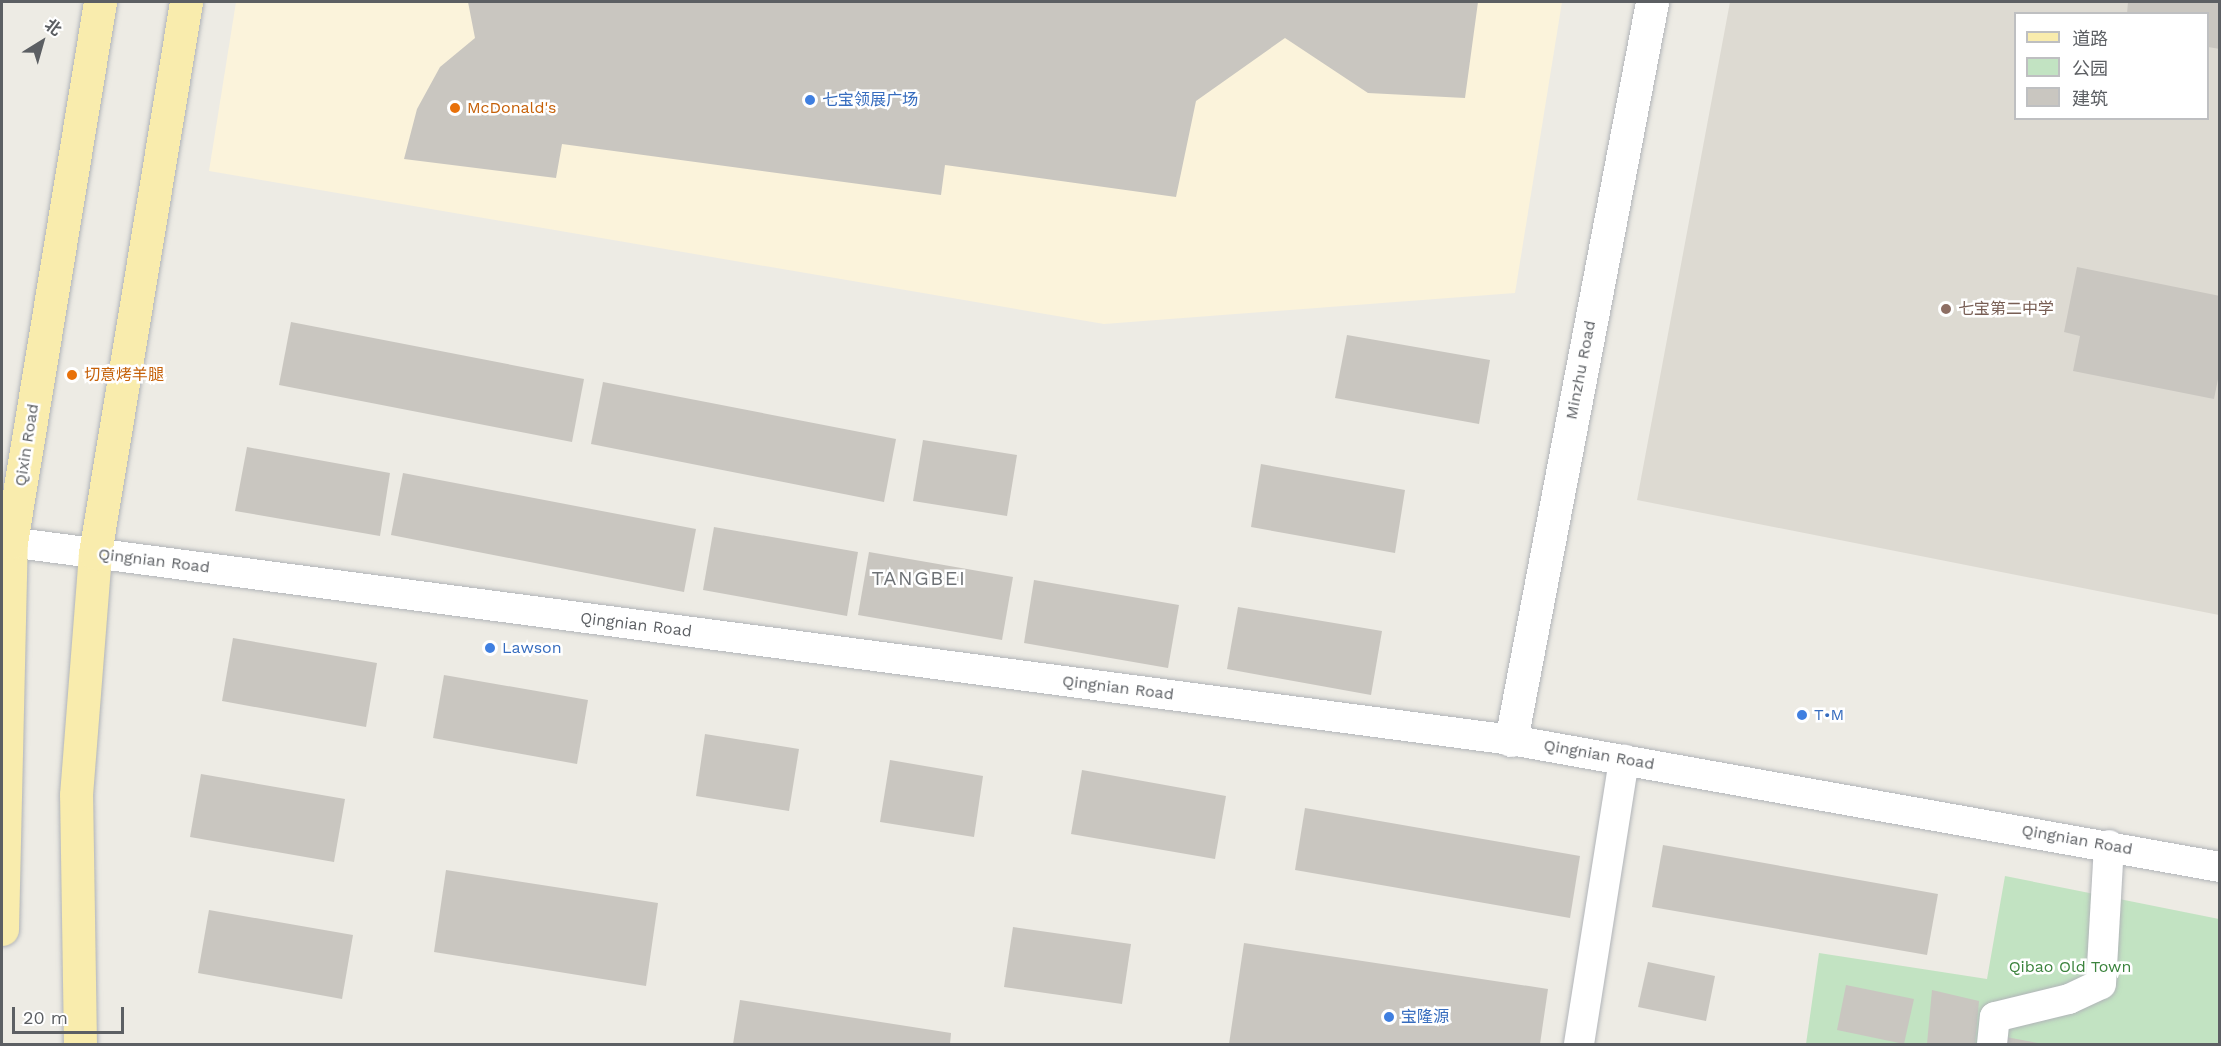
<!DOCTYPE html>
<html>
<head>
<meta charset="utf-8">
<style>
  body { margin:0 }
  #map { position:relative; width:2221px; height:1046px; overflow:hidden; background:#edebe4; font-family:"Work Sans","Noto Sans SC",sans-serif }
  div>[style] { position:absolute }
  .commercial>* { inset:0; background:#fbf3db }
  .education>* { inset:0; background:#dddad2 }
  .green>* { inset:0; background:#c2e3c2 }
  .building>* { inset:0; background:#c9c6c0 }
  .roads { filter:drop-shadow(0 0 2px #b1b4b8) drop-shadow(0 0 2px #b1b4b8) }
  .street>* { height:30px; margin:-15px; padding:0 15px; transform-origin:15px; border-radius:15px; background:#fff }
  .secondary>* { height:33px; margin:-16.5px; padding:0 16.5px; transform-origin:16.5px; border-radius:16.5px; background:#fff }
  .primary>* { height:33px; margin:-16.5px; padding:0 16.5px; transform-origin:16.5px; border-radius:16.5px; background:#f9ecad }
  .dots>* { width:16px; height:16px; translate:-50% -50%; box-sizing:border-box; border:3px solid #fff; border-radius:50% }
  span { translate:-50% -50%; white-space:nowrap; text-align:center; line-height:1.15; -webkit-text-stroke:5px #fff; paint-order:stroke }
  .shop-label { font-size:16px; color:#366cbe }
  .left { translate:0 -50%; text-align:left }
  .food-label { font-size:16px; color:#c56008 }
  .education-label { font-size:16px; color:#785e54 }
  .street-label { font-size:16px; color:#5c5f63 }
  .park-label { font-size:16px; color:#3b833d }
  .quarter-label { font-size:20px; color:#6d7175; letter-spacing:1.5px }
  .frame { position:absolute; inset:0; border:3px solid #5c5f63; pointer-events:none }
  .legend { position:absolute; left:2014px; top:12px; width:195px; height:108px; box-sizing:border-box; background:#fff; border:2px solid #bebfc1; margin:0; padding:8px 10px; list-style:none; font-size:18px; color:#5c5f63 }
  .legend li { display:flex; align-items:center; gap:12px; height:30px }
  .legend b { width:30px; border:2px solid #bebfc1 }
  .north { position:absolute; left:12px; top:12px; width:60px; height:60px; -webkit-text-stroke:4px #fff; paint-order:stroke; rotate:37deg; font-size:16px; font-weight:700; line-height:24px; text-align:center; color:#5c5f63 }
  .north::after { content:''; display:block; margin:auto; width:21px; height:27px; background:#5c5f63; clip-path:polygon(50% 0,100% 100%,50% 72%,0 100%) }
  .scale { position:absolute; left:12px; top:1007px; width:112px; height:27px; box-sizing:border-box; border:3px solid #5c5f63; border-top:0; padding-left:8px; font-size:18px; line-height:21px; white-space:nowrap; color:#5c5f63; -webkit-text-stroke:4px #fff; paint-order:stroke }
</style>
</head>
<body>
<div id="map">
  <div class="commercial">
    <i style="clip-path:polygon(236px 2px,1562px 2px,1515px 293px,1104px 324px,209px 171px)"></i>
  </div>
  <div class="education">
    <i style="clip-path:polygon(evenodd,1730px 2px,2219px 2px,2219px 615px,1637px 500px,1730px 2px,2016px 14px,2208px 14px,2208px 118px,2016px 118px,2016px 14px)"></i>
  </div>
  <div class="green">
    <i style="clip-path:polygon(2005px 876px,2219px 919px,2219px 1044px,1806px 1044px,1819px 953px,1987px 979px)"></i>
  </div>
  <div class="building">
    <i style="clip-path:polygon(468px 2px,1478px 2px,1465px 98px,1368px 93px,1285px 38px,1196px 101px,1176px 197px,945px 165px,941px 195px,562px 144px,556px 178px,404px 159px,417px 109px,440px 67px,475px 38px)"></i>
    <i style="clip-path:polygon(2128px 2px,2220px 2px,2220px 49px,2208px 47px,2208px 14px,2127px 14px)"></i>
    <i style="clip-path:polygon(2077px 267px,2220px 296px,2220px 369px,2214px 399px,2073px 371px,2080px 336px,2064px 332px)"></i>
    <i style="clip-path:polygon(291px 322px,584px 379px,572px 442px,279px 385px)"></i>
    <i style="clip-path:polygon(1347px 335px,1490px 360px,1479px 424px,1335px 398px)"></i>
    <i style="clip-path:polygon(603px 382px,896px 439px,884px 502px,591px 444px)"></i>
    <i style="clip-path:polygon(923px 440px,1017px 455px,1007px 516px,913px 501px)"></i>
    <i style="clip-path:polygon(247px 447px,390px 473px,380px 536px,235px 511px)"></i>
    <i style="clip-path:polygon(1261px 464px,1405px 490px,1395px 553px,1251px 527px)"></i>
    <i style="clip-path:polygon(403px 473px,696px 529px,684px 592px,391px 535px)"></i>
    <i style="clip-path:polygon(714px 527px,858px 552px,847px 616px,703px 590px)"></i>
    <i style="clip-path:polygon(869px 552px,1013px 577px,1002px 640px,858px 615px)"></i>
    <i style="clip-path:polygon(1034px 580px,1179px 605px,1168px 668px,1024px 643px)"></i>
    <i style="clip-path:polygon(1238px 607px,1382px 631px,1371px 695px,1227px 669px)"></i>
    <i style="clip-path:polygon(233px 638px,377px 663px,366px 727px,222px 701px)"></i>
    <i style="clip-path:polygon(444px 675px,588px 700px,577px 764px,433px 738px)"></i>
    <i style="clip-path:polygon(705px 734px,799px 749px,789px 811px,696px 796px)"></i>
    <i style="clip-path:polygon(890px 760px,983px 776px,974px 837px,880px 822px)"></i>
    <i style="clip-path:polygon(1082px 770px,1226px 796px,1215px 859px,1071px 834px)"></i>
    <i style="clip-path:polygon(201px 774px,345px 799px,334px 862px,190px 837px)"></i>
    <i style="clip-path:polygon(1305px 808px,1580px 856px,1570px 918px,1295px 870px)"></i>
    <i style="clip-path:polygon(1663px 845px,1938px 894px,1927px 955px,1652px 907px)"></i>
    <i style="clip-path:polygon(446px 870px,658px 903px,646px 986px,434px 952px)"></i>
    <i style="clip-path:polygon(209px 910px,353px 935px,342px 999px,198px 973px)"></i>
    <i style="clip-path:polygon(1013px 927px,1131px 944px,1122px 1004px,1004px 987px)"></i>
    <i style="clip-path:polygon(1244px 943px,1548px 989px,1540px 1044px,1229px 1044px)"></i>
    <i style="clip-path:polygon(1648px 962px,1715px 976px,1706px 1021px,1638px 1007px)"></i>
    <i style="clip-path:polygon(1846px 985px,1914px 999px,1904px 1044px,1837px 1030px)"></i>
    <i style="clip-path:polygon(1932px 990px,1979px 1001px,1975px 1044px,1927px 1044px)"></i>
    <i style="clip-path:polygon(740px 1000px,951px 1033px,950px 1044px,733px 1044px)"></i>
    <i style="clip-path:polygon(2006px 1037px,2038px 1043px,2038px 1044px,2005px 1044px)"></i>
  </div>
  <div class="roads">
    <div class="street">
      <i style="left:2px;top:541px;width:1522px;rotate:7.51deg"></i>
      <i style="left:1511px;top:740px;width:720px;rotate:10.16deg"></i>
      <i style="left:1579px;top:1044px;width:288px;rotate:-81deg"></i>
      <i style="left:1992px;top:1044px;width:27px;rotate:-84deg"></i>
      <i style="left:1995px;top:1017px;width:76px;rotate:-13.7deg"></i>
      <i style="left:2069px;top:999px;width:35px;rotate:-25deg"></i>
      <i style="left:2101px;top:984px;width:139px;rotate:-86.7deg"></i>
    </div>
    <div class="secondary">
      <i style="left:1511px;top:740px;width:751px;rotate:-79.18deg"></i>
    </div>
    <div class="primary">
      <i style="left:2px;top:929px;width:387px;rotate:-88.7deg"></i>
      <i style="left:11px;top:542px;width:547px;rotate:-80.64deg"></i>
      <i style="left:80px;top:1044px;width:249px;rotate:-90.9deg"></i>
      <i style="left:76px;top:795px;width:243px;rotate:-85.5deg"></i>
      <i style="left:95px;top:553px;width:558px;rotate:-80.62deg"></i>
    </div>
  </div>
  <div class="dots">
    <i style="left:810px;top:100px;background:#3f7fe0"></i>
    <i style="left:455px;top:108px;background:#e8710a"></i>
    <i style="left:1946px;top:309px;background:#8d6e63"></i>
    <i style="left:72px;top:375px;background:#e8710a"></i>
    <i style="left:490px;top:648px;background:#3f7fe0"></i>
    <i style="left:1802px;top:715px;background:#3f7fe0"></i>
    <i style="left:1389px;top:1017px;background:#3f7fe0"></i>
  </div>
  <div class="shop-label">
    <span class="left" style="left:822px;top:100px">七宝领展广场</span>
    <span class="left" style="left:502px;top:648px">Lawson</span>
    <span class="left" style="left:1814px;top:715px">T•M</span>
    <span class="left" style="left:1401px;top:1017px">宝隆源</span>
  </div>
  <div class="food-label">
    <span class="left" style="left:467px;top:108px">McDonald's</span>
    <span class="left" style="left:84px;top:375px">切意烤羊腿</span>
  </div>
  <div class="education-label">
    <span class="left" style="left:1958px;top:309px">七宝第二中学</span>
  </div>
  <div class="street-label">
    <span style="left:1581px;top:370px;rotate:-79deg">Minzhu Road</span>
    <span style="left:27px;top:445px;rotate:-81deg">Qixin Road</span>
    <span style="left:154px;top:561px;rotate:7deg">Qingnian Road</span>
    <span style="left:636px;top:625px;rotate:7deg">Qingnian Road</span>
    <span style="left:1118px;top:688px;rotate:7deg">Qingnian Road</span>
    <span style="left:1599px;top:755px;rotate:10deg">Qingnian Road</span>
    <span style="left:2077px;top:840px;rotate:10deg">Qingnian Road</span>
  </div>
  <div class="park-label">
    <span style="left:2070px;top:967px">Qibao Old Town</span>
  </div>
  <div class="quarter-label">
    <span style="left:919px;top:578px">TANGBEI</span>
  </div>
  <div class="frame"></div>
  <ul class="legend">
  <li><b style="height:8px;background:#f9ecad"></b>道路</li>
  <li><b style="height:16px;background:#c2e3c2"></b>公园</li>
  <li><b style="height:16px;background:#c9c6c0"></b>建筑</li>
  </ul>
  <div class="north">北</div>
  <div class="scale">20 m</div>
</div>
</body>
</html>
